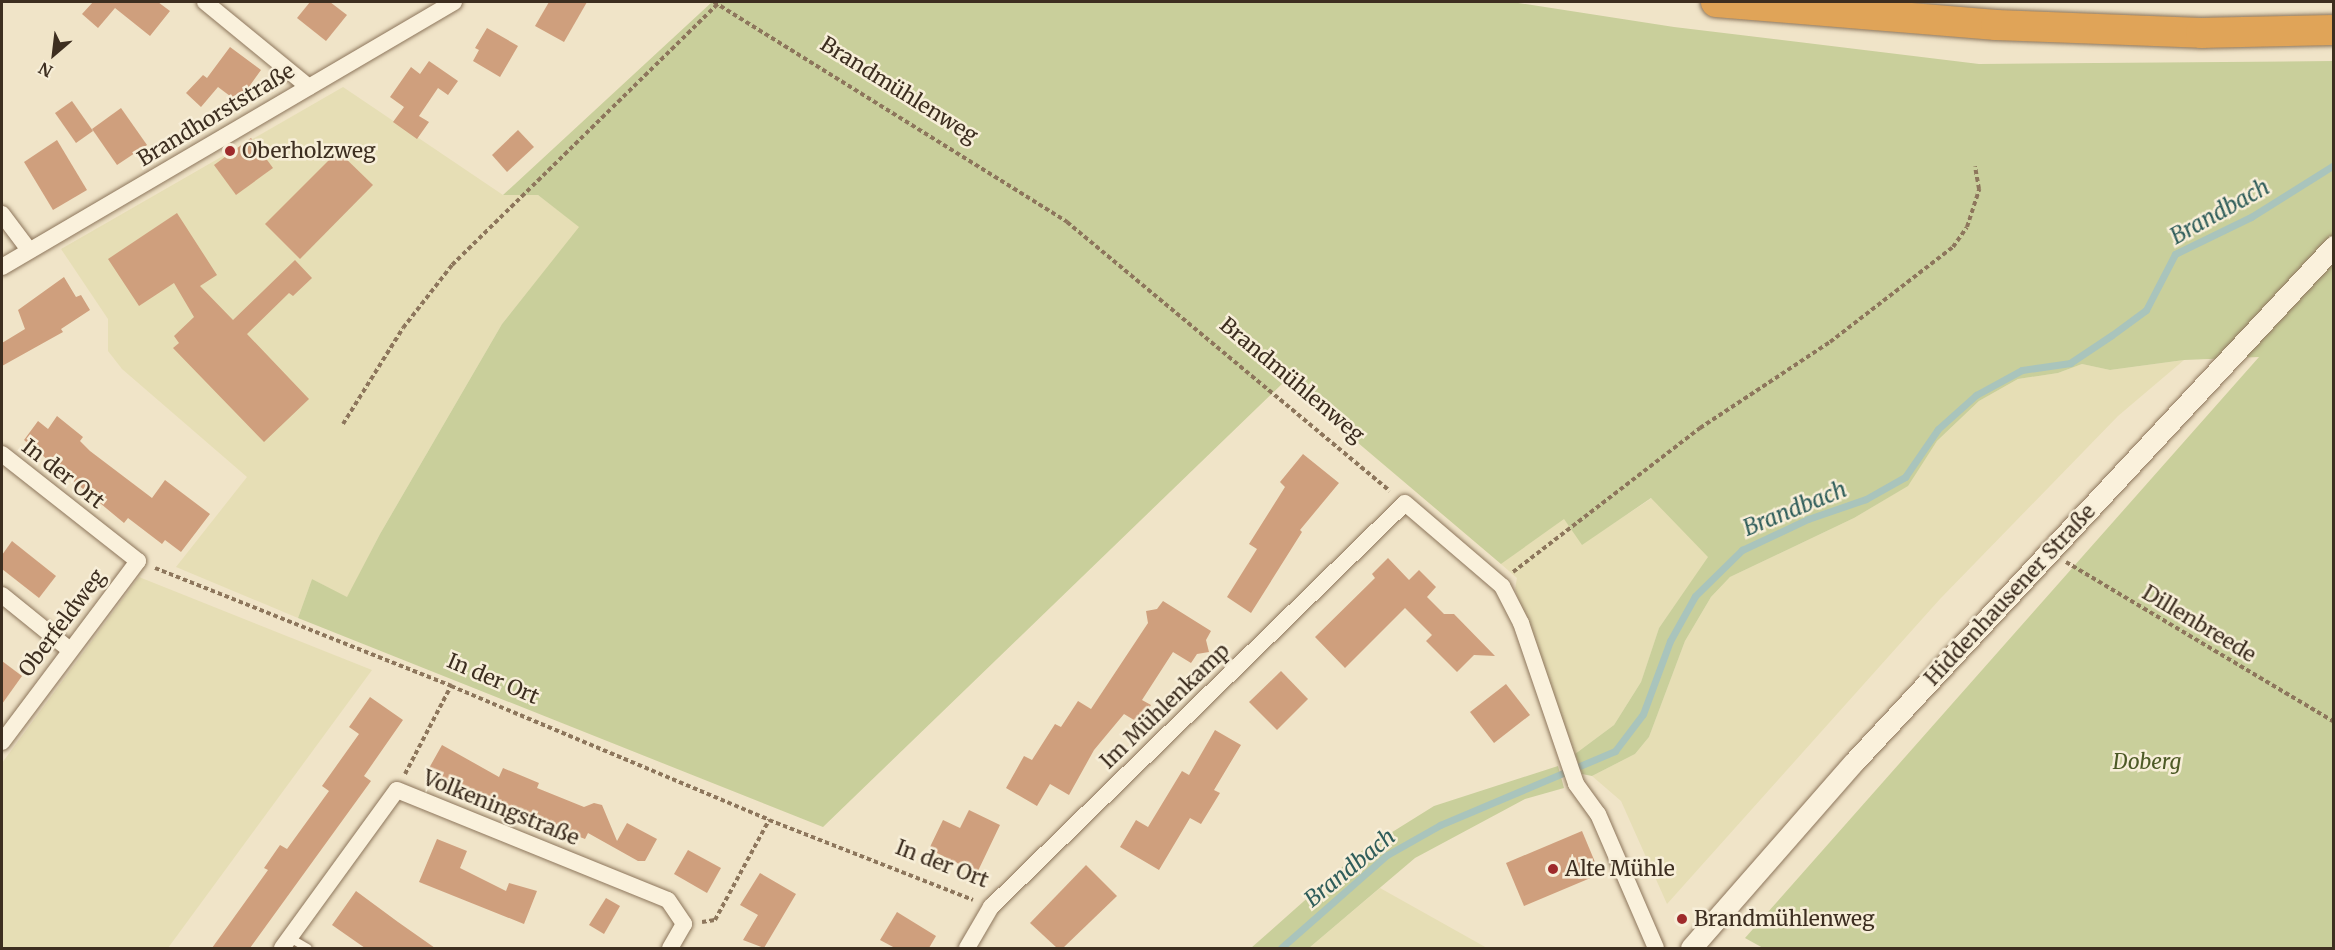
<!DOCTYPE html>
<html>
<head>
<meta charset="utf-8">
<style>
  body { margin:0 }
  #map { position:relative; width:2335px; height:950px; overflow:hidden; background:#f0e4c8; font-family:Merriweather,serif }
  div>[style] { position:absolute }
  .farmland>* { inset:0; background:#e6deb5 }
  .green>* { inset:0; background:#c9cf9b }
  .stream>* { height:7px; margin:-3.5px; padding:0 3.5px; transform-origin:3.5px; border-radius:3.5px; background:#a9c4bc }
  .building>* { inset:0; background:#cf9f7d }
  .path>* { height:4px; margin-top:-2px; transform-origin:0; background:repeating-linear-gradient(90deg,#8d765c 0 4.5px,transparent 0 7.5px) }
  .roads { filter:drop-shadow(0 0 2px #8d765c) drop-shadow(0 0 2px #8d765c) }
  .service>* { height:8px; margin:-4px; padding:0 4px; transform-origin:4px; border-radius:4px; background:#faf1dc }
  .minor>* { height:16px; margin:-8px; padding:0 8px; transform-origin:8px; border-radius:8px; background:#faf1dc }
  .tertiary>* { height:21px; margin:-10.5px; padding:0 10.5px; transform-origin:10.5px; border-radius:10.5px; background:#faf1dc }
  .motorway>* { height:30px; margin:-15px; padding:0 15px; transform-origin:15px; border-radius:15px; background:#e0a458 }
  .dots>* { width:16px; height:16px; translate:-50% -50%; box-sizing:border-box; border:3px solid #f7eed8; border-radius:50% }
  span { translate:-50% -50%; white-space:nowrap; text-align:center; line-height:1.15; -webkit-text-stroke:5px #f7eed8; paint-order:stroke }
  .street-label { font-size:21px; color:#3d2e20 }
  .poi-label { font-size:21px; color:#3d2e20 }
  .left { translate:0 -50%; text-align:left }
  .park-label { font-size:21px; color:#4d5a26; font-style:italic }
  .water-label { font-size:22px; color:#2f5d5a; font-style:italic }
  .frame { position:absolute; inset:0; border:3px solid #3d2e20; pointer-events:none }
  .north { position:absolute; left:24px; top:24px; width:60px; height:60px; -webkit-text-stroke:4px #f7eed8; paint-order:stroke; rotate:208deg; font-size:16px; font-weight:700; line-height:24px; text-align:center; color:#3d2e20 }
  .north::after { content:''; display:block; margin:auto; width:21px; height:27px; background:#3d2e20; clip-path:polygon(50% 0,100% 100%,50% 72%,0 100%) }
</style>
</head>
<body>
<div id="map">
  <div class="farmland">
    <i style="clip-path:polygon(343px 87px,503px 195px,538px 195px,580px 227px,502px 324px,380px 534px,347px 598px,312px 579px,298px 618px,176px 567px,247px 477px,122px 369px,108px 351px,108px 319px,61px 249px)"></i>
    <i style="clip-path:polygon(2184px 360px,2118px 416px,1940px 599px,1667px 904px,1621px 801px,1592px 776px,1635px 754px,1649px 737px,1685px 641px,1711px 597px,1730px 577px,1854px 518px,1907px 486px,1937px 441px,1979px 401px,2018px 379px,2058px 373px,2082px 364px,2110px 370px)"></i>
    <i style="clip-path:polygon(1652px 498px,1709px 557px,1659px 628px,1641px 682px,1614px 725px,1575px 754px,1515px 589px,1517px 578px,1501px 564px,1564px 518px,1582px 544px)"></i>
    <i style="clip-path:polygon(139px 577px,372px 670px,168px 948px,2px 948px,2px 763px)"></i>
    <i style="clip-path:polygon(1380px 888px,1487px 948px,1309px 948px)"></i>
  </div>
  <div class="green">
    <i style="clip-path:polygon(712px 2px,1512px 2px,1674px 27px,1979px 64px,2333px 61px,2333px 948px,1763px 948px,1745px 938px,2259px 357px,2184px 360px,2110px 370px,2082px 364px,2058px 373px,2018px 379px,1979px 401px,1937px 441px,1908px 486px,1854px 518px,1730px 577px,1711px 597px,1685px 641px,1649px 737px,1635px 754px,1592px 776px,1582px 774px,1575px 754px,1614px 725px,1641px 682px,1659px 628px,1708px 557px,1651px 498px,1582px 545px,1564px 519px,1501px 564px,1285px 381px,823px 827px,298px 618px,312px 579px,347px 597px,380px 534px,502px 324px,579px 227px,538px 195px,503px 195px)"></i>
    <i style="clip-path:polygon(1558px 766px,1564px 788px,1525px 799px,1415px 858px,1309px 948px,1251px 948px,1357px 854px,1434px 806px)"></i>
  </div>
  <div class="stream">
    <i style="left:1281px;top:948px;width:141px;rotate:-41.3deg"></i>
    <i style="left:1387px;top:855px;width:61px;rotate:-29.5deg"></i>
    <i style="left:1440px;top:825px;width:190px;rotate:-22.9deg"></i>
    <i style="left:1615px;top:751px;width:46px;rotate:-52.9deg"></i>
    <i style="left:1643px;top:714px;width:78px;rotate:-69.7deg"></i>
    <i style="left:1670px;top:641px;width:51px;rotate:-60.9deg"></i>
    <i style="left:1695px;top:596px;width:66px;rotate:-44.4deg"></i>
    <i style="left:1742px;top:550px;width:73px;rotate:-25.2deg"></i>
    <i style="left:1808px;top:519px;width:61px;rotate:-19deg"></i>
    <i style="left:1866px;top:499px;width:45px;rotate:-29.4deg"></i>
    <i style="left:1905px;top:477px;width:58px;rotate:-55.5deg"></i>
    <i style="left:1938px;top:429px;width:51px;rotate:-41.8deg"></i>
    <i style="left:1976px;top:395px;width:52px;rotate:-28.5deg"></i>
    <i style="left:2022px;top:370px;width:49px;rotate:-8.3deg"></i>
    <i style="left:2070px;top:363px;width:50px;rotate:-33.7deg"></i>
    <i style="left:2112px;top:335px;width:42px;rotate:-36.3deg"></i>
    <i style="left:2146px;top:310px;width:63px;rotate:-62.6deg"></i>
    <i style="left:2175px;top:254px;width:85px;rotate:-26deg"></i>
    <i style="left:2251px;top:217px;width:98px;rotate:-32.1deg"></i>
  </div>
  <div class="building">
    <i style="clip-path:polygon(93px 2px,158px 2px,170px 11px,150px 36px,115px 8px,98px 28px,82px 14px)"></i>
    <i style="clip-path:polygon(310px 2px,330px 2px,347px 15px,326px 41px,297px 18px)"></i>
    <i style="clip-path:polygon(549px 2px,587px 2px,564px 42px,535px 26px)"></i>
    <i style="clip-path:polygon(487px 28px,518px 46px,500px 77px,473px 61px,479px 50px,475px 48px)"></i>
    <i style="clip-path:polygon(230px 47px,261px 70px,238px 102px,218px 87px,201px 107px,186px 93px,203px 75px,207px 78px)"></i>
    <i style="clip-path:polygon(429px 61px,458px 81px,448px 95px,438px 88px,419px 116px,429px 122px,417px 139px,393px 122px,404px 107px,390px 97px,411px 67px,420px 74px)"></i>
    <i style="clip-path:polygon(72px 101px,93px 131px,76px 143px,55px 113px)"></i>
    <i style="clip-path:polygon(121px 108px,147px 145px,117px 165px,92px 129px)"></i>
    <i style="clip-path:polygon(518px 130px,534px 147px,507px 172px,492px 155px)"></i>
    <i style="clip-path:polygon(251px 138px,273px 168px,236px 195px,214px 165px)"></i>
    <i style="clip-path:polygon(57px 140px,87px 190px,53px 210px,24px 162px)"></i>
    <i style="clip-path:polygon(338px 151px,373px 185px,300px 259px,265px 224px)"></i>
    <i style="clip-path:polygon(177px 213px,217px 275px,200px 286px,233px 320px,295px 260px,312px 278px,293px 296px,289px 293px,247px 334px,309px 399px,264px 442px,173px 348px,179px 343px,174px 336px,194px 317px,174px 283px,139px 306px,108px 259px)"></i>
    <i style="clip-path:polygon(64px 277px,76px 297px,81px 295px,90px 310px,61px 329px,63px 332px,2px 366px,2px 343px,25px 329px,18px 310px)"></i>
    <i style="clip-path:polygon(57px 416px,83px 437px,80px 441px,90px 451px,152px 498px,165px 480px,210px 514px,181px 552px,165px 540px,162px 544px,128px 518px,124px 523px,24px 440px,38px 421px,48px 429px)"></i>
    <i style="clip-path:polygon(1303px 454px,1339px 483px,1300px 530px,1302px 532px,1251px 613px,1227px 597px,1257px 549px,1249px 544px,1285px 487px,1280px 482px)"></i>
    <i style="clip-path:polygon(12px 541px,56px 576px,39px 598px,2px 569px,2px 555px)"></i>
    <i style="clip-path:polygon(1388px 558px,1409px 580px,1419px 570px,1436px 587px,1427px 597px,1444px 614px,1454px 614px,1495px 656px,1474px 655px,1457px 672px,1426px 641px,1432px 635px,1405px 608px,1345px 668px,1315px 637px,1375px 578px,1372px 574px)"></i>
    <i style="clip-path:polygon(1163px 601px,1211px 631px,1206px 640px,1209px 652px,1197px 654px,1191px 663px,1173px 652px,1142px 700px,1151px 705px,1139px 723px,1124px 714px,1094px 750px,1069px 795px,1050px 784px,1037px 806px,1006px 788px,1024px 756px,1032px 760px,1055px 724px,1061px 727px,1078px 701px,1091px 709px,1148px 623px,1146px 611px,1157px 609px)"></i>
    <i style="clip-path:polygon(2px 661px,22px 676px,2px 704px)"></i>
    <i style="clip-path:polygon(1281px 671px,1308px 699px,1277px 730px,1249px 702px)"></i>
    <i style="clip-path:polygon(1506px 684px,1530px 715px,1494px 743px,1470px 712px)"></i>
    <i style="clip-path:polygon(370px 697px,403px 720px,364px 776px,371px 781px,250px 948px,212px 948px,268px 870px,264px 868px,280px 845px,287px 849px,329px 791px,322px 786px,359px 734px,349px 727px)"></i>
    <i style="clip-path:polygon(1215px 730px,1241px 745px,1214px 790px,1220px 793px,1201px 824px,1190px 818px,1159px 870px,1120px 847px,1136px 820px,1148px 827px,1182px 771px,1189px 775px)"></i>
    <i style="clip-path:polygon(442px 745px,499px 777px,503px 768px,539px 783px,537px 788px,584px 807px,594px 803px,602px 805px,617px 841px,627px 823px,657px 839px,645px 861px,638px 861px,588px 833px,585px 839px,552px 826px,554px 823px,461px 789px,428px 770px)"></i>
    <i style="clip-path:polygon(969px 810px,1000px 825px,977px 873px,929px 849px,943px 820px,960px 828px)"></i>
    <i style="clip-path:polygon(1582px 831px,1600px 874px,1524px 906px,1506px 863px)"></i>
    <i style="clip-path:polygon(437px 839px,467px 851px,460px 868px,506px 891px,509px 883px,537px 891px,524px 924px,419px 882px)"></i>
    <i style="clip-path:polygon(688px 850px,721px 868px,707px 893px,674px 874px)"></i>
    <i style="clip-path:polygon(1086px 865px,1117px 896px,1063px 948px,1057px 948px,1030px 923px)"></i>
    <i style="clip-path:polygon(760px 873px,796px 894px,764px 948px,743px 940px,758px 915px,740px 905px)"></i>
    <i style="clip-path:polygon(356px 891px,398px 922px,435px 948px,365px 948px,332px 925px)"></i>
    <i style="clip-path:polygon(606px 898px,620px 906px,604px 934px,589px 925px)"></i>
    <i style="clip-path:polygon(897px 912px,936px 936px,929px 948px,895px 948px,880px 940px)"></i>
  </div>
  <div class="path">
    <i style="left:714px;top:2px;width:416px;rotate:31.9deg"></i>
    <i style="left:1067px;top:222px;width:420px;rotate:39.8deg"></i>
    <i style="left:343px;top:424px;width:113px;rotate:-58deg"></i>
    <i style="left:403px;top:328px;width:80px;rotate:-52.1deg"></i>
    <i style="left:452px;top:265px;width:373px;rotate:-44.5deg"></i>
    <i style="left:2066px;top:562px;width:312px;rotate:30.8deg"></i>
    <i style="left:155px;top:568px;width:319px;rotate:21.7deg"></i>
    <i style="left:451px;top:686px;width:345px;rotate:22.8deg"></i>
    <i style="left:769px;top:820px;width:219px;rotate:21.4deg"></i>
    <i style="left:1513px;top:572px;width:236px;rotate:-37.6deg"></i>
    <i style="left:1700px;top:428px;width:156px;rotate:-33.5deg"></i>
    <i style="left:1830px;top:342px;width:155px;rotate:-37.7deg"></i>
    <i style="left:1953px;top:247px;width:24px;rotate:-55deg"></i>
    <i style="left:1967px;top:227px;width:40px;rotate:-72deg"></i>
    <i style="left:1979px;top:189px;width:23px;rotate:-100deg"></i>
    <i style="left:405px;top:774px;width:99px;rotate:-62.4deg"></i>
    <i style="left:702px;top:922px;width:13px;rotate:-9deg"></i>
    <i style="left:715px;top:920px;width:114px;rotate:-61.6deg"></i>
  </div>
  <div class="roads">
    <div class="service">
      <i style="left:290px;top:938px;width:20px;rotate:30deg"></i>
    </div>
    <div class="minor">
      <i style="left:205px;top:2px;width:134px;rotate:39.3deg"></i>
      <i style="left:2px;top:214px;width:45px;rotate:53.1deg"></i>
      <i style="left:2px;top:267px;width:524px;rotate:-30.38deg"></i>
      <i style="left:2px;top:454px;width:173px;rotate:38.2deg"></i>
      <i style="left:138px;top:561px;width:226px;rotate:126.9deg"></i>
      <i style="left:2px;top:595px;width:87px;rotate:39deg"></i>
      <i style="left:282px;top:948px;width:195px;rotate:-54deg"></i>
      <i style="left:397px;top:790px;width:292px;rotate:22.1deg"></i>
      <i style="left:668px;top:900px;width:29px;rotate:56deg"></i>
      <i style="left:684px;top:924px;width:28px;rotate:120deg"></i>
      <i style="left:967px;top:948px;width:48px;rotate:-59.7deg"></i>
      <i style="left:991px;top:907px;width:578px;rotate:-44.3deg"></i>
      <i style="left:1405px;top:503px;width:128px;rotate:40.6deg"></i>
      <i style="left:1502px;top:586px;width:42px;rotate:62.8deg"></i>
      <i style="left:1521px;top:623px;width:170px;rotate:71.1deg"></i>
      <i style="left:1576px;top:784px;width:37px;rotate:54deg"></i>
      <i style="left:1598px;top:814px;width:146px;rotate:66.6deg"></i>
    </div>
    <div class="tertiary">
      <i style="left:1691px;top:948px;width:247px;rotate:-48.8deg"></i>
      <i style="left:1854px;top:762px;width:705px;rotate:-47.07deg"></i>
    </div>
    <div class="motorway">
      <i style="left:1716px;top:2px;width:281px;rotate:4.7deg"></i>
      <i style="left:1996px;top:25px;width:205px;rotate:2.2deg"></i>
      <i style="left:2201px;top:33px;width:133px;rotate:-1.3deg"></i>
    </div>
  </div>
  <div class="dots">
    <i style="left:230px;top:151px;background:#9e2a2b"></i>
    <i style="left:1553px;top:869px;background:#9e2a2b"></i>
    <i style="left:1682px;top:919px;background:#9e2a2b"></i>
  </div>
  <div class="street-label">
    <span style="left:899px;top:90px;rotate:32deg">Brandmühlenweg</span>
    <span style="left:216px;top:115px;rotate:-31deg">Brandhorststraße</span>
    <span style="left:1292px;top:380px;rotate:40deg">Brandmühlenweg</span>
    <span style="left:63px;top:474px;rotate:38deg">In der Ort</span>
    <span style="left:2010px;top:595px;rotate:-47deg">Hiddenhausener Straße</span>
    <span style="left:62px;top:623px;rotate:-53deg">Oberfeldweg</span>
    <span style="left:2199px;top:624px;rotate:31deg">Dillenbreede</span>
    <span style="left:493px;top:679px;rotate:23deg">In der Ort</span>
    <span style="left:1165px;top:706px;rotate:-44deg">Im Mühlenkamp</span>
    <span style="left:501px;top:808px;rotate:22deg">Volkeningstraße</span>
    <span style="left:942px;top:864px;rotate:21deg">In der Ort</span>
  </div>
  <div class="poi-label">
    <span class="left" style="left:242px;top:151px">Oberholzweg</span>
    <span class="left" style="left:1565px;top:869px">Alte Mühle</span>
    <span class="left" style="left:1694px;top:919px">Brandmühlenweg</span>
  </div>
  <div class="park-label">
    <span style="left:2147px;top:762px">Doberg</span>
  </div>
  <div class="water-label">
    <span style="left:2220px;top:212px;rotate:-29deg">Brandbach</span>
    <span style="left:1795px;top:509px;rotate:-22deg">Brandbach</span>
    <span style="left:1350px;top:868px;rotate:-39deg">Brandbach</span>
  </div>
  <div class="frame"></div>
  <div class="north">N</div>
</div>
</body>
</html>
